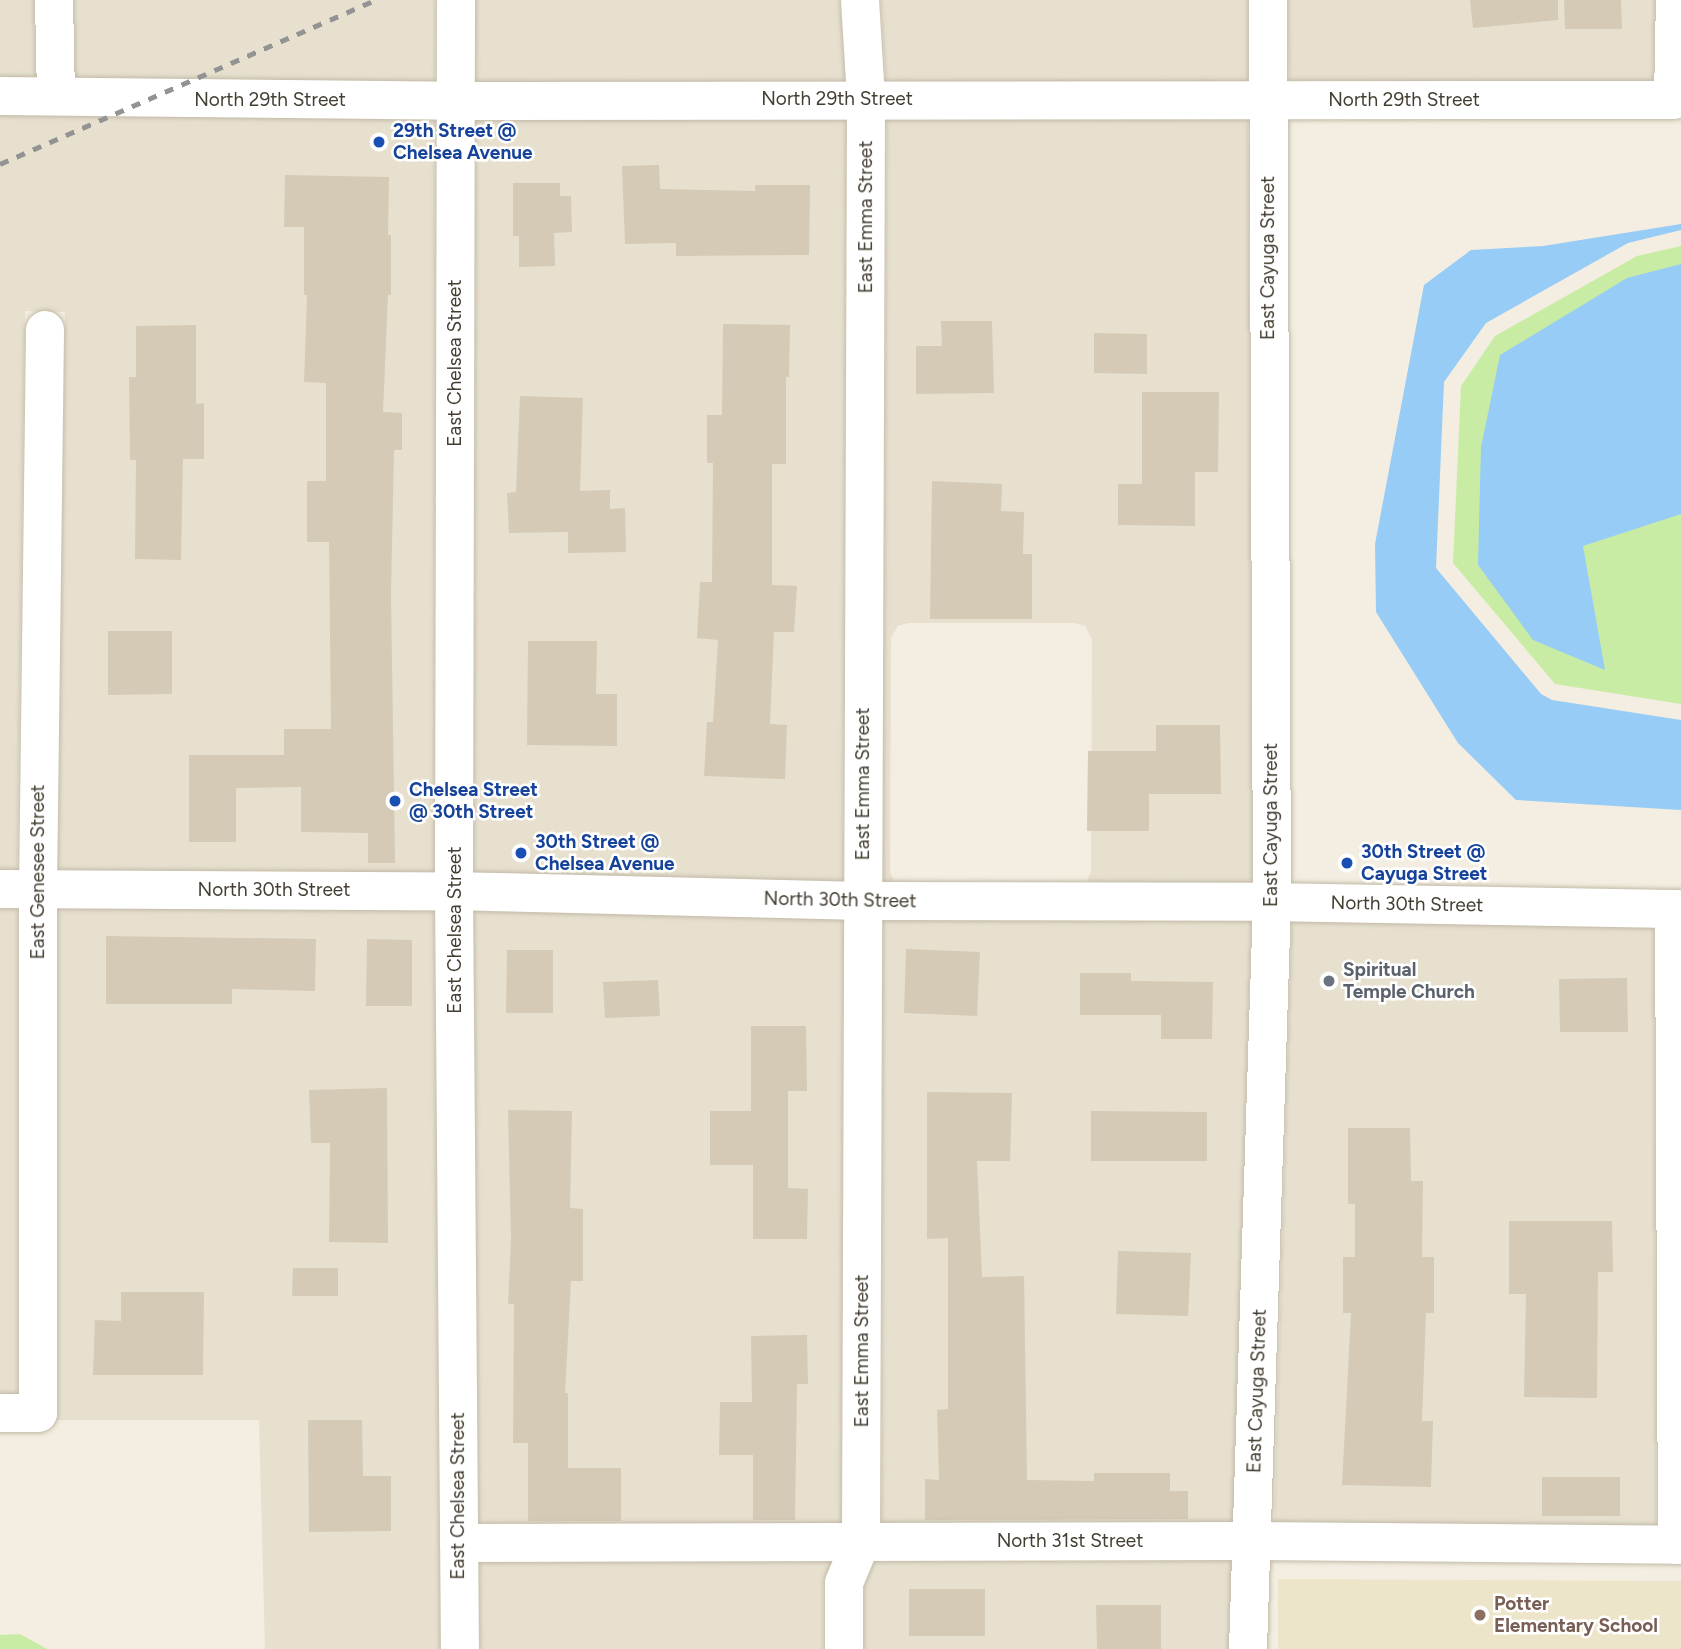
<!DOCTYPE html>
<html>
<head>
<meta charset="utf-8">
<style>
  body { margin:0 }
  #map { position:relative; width:1681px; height:1649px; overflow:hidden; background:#f3eee1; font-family:Figtree,sans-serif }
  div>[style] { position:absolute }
  .residential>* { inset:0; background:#e7e0cf }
  .education>* { inset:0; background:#ede5c9 }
  .green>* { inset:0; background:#c9eca5 }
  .water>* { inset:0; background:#96ccf6 }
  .building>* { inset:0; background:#d4cab6 }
  .roads { filter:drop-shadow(0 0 2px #c1b9a6) drop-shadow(0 0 2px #c1b9a6) }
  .minor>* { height:38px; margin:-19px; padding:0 19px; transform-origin:19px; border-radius:19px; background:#fff }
  .rail>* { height:5px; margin-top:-2.5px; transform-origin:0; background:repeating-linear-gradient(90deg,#939393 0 9px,transparent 0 18px) }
  .dots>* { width:19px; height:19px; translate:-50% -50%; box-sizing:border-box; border:4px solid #fff; border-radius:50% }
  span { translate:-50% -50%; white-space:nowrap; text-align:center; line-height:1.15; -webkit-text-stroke:5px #fff; paint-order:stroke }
  .street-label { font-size:19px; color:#443e32 }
  .transit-label { font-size:19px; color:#164399; font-weight:700 }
  .left { translate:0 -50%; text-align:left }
  .worship-label { font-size:19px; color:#5b616d; font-weight:700 }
  .education-label { font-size:19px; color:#785e54; font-weight:700 }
</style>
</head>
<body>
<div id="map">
  <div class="residential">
    <i style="clip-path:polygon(0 0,34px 0,35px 78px,0 78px)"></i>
    <i style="clip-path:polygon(74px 0,435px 0,435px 83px,75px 78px)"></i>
    <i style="clip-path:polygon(476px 0,840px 0,845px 81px,476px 83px)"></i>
    <i style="clip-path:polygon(881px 0,1248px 0,1248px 82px,886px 81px)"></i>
    <i style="clip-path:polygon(1288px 0,1655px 0,1653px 82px,1289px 82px)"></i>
    <i style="clip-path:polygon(0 114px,435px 119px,434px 873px,58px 871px,65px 312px,25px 311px,17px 871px,0 871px)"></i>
    <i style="clip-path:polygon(846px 117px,843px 882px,474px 873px,476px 119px)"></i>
    <i style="clip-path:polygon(887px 117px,1248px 118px,1252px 884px,1086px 883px,1091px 872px,1092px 639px,1085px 626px,1074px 623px,908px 623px,898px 626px,891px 638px,890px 872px,895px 883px,883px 883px)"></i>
    <i style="clip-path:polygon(0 907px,17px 907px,17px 1395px,0 1395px)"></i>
    <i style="clip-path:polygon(58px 907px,434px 909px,440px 1649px,265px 1649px,259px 1420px,58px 1420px)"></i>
    <i style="clip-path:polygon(474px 909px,843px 918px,841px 1524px,479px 1525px)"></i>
    <i style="clip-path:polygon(883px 919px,1251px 920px,1233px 1523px,882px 1524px)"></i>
    <i style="clip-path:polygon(1292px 920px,1654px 926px,1656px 1527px,1274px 1523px)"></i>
    <i style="clip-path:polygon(1232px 1559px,1228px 1649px,864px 1649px,864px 1586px,875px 1560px)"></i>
    <i style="clip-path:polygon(832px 1560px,823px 1583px,823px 1649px,480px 1649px,479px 1561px)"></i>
  </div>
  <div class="education">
    <i style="clip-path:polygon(1278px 1579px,1681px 1581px,1681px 1649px,1278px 1649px)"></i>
  </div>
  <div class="green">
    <i style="clip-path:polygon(1681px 246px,1681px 704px,1555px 684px,1453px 563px,1461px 386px,1495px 336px,1637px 256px)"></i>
    <i style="clip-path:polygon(20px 1634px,47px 1649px,0 1649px,0 1635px)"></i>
  </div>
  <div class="water">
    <i style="clip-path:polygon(1681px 224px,1681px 230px,1628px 243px,1486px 323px,1444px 382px,1436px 568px,1541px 694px,1552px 700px,1681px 720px,1681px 810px,1516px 800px,1458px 743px,1376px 612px,1375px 544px,1424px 285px,1471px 250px,1543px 246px)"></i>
    <i style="clip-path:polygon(1681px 264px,1681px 514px,1583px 546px,1605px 670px,1533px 640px,1478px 565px,1481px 447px,1500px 355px,1627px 278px)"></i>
  </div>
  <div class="building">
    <i style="clip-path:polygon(1470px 0,1558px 0,1558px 20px,1473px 28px)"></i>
    <i style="clip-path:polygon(1564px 0,1621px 0,1622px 29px,1565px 29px)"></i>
    <i style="clip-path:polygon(659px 165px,660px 189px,755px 191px,755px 185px,810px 185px,809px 255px,676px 256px,676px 243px,625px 244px,622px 166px)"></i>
    <i style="clip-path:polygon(285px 175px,389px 177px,388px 235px,391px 235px,391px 295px,388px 295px,383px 412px,402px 413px,402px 450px,394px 450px,391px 594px,395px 863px,368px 863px,368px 833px,301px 832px,301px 787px,236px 788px,236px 842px,189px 842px,189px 755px,284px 755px,284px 729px,331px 729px,329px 542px,307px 542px,307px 481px,326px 481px,326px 383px,304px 382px,307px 295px,304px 295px,304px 227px,284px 227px)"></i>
    <i style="clip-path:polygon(513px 183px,560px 183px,560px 196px,571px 196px,572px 232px,554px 233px,555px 266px,519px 267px,519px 236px,513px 236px)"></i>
    <i style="clip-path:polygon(941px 321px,992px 321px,994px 393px,916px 394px,916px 346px,942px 346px)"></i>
    <i style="clip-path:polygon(723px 324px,790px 325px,789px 377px,786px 377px,786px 464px,772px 464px,772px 585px,797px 586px,794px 632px,774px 632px,770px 724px,787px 725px,785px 779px,704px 776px,707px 722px,713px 722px,718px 640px,697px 638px,700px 582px,712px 582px,713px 463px,707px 463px,707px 415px,722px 415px)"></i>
    <i style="clip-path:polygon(196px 325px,196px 404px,204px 403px,204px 459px,183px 459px,181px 560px,135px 559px,136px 460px,130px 460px,129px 377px,136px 377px,136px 326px)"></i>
    <i style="clip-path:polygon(1094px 333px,1147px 334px,1147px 374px,1094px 373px)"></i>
    <i style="clip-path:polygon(1142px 392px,1219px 392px,1218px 472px,1195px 472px,1195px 526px,1118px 525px,1118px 484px,1142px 484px)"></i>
    <i style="clip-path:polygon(520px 396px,583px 398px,580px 491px,610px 490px,610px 509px,625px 508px,626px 552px,568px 553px,568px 532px,509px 533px,507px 493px,516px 492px)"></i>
    <i style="clip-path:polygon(932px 481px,1002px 484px,1001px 511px,1024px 512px,1023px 554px,1032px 554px,1032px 619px,930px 619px)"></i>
    <i style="clip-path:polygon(108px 631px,172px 631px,172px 694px,108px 695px)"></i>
    <i style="clip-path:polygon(528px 641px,597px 641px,596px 694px,617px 694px,617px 746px,527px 745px)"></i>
    <i style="clip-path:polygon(1156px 725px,1220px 725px,1221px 794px,1149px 794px,1149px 831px,1087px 831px,1088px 751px,1156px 751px)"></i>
    <i style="clip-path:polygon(106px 936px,316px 939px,315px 991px,232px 989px,232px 1004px,106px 1004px)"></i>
    <i style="clip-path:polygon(367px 939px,412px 940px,412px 1006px,366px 1006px)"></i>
    <i style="clip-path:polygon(906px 949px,980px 952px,977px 1016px,904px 1013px)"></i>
    <i style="clip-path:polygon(507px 950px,553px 950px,553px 1013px,506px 1013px)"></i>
    <i style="clip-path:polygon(1080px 973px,1131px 973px,1131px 981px,1213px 982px,1212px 1039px,1161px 1039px,1161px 1015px,1080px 1015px)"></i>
    <i style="clip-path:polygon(1627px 978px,1628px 1032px,1560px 1032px,1559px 979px)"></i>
    <i style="clip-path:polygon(658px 980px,660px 1016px,605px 1018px,603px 982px)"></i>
    <i style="clip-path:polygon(751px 1026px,806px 1026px,807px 1091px,788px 1091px,788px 1188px,808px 1189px,807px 1239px,753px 1239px,753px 1165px,710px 1165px,710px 1111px,751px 1111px)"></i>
    <i style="clip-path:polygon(387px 1088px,388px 1243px,329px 1242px,330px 1143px,311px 1143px,309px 1090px)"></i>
    <i style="clip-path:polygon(927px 1092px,1012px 1093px,1010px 1161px,977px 1161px,982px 1277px,1024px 1276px,1027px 1480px,1094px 1481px,1094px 1473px,1170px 1473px,1170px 1491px,1188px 1491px,1188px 1519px,925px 1520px,925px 1479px,939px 1480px,937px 1410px,948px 1409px,948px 1238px,927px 1239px)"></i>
    <i style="clip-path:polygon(508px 1110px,572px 1111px,570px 1208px,583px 1209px,583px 1281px,571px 1281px,565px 1393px,568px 1393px,568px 1468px,621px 1468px,621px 1521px,528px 1521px,528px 1443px,513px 1443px,514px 1304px,508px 1304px,511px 1240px)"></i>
    <i style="clip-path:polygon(1091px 1111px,1207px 1112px,1207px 1161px,1091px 1161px)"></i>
    <i style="clip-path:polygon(1348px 1128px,1410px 1128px,1411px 1181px,1423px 1181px,1422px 1257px,1434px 1257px,1434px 1313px,1426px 1313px,1422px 1421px,1433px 1421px,1431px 1487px,1342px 1485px,1351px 1313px,1343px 1313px,1343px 1257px,1355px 1257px,1355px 1204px,1348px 1204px)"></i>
    <i style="clip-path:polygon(1509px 1221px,1612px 1221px,1613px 1272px,1598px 1272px,1597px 1398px,1524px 1397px,1526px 1294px,1509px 1294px)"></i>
    <i style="clip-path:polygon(1118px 1251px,1191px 1253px,1188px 1316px,1116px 1314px)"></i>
    <i style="clip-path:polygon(293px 1268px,338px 1268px,338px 1296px,292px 1296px)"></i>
    <i style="clip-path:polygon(121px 1292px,204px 1292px,203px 1375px,93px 1375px,95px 1320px,121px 1321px)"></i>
    <i style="clip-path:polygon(807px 1335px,808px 1384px,797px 1384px,795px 1520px,753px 1520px,753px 1455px,719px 1455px,720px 1402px,752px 1402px,751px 1336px)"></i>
    <i style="clip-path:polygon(308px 1420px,362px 1420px,363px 1476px,391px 1476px,391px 1531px,309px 1532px)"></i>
    <i style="clip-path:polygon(1542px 1477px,1620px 1477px,1620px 1516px,1542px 1516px)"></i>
    <i style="clip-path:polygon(909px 1589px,985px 1589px,985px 1636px,909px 1636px)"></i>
    <i style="clip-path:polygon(1096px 1605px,1161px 1605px,1161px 1649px,1097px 1649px)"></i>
  </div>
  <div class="roads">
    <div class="minor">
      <i style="left:54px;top:0;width:96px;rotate:88.8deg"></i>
      <i style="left:456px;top:0;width:891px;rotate:90.13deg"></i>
      <i style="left:454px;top:891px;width:758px;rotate:89.55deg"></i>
      <i style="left:0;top:96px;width:455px;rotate:0.6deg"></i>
      <i style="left:455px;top:101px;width:1218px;rotate:-0.05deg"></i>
      <i style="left:1673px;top:100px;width:100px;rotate:-88.9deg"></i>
      <i style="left:0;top:889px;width:454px;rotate:0.3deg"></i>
      <i style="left:454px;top:891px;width:409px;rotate:1.4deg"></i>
      <i style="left:863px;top:901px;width:409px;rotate:0.1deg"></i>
      <i style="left:1272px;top:902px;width:409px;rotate:1deg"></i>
      <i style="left:1674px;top:909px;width:636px;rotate:89.73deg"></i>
      <i style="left:0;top:1413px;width:38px"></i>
      <i style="left:38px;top:1413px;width:524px;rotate:-90deg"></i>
      <i style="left:38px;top:889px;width:559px;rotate:-89.28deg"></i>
      <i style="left:459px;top:1543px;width:794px;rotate:-0.14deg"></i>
      <i style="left:1253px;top:1541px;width:428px;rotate:0.5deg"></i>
      <i style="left:844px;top:1649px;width:66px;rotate:-90deg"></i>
      <i style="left:844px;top:1583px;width:44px;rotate:-67.5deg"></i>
      <i style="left:861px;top:1542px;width:1444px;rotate:-89.8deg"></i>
      <i style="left:866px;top:98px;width:98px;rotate:-93.5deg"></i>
      <i style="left:1248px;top:1649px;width:747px;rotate:-88.16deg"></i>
      <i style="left:1272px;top:902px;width:902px;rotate:-90.25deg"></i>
    </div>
  </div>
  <div class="rail">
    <i style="left:0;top:164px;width:409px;rotate:-23.6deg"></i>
  </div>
  <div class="dots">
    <i style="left:379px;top:142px;background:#1a4fb4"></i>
    <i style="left:395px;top:801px;background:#1a4fb4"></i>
    <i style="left:521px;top:853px;background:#1a4fb4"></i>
    <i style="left:1347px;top:863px;background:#1a4fb4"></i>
    <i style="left:1329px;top:981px;background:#6b7280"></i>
    <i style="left:1480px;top:1615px;background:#8d6e63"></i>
  </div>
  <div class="street-label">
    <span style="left:837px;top:99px">North 29th Street</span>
    <span style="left:270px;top:100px">North 29th Street</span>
    <span style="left:1404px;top:100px">North 29th Street</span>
    <span style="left:866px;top:217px;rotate:-90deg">East Emma Street</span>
    <span style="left:1268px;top:258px;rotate:-90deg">East Cayuga Street</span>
    <span style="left:455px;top:363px;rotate:-90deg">East Chelsea Street</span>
    <span style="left:863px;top:784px;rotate:-90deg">East Emma Street</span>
    <span style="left:1271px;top:825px;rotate:-90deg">East Cayuga Street</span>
    <span style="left:38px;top:872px;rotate:-90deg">East Genesee Street</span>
    <span style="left:274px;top:890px">North 30th Street</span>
    <span style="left:840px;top:900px;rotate:1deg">North 30th Street</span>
    <span style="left:1407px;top:904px;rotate:1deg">North 30th Street</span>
    <span style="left:455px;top:930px;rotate:-90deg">East Chelsea Street</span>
    <span style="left:862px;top:1351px;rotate:-90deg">East Emma Street</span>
    <span style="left:1257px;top:1391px;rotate:-88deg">East Cayuga Street</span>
    <span style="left:458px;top:1496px;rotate:-90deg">East Chelsea Street</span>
    <span style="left:1070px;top:1541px">North 31st Street</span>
  </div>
  <div class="transit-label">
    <span class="left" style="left:393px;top:142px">29th Street @<br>Chelsea Avenue</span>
    <span class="left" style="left:409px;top:801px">Chelsea Street<br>@ 30th Street</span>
    <span class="left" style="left:535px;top:853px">30th Street @<br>Chelsea Avenue</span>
    <span class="left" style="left:1361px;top:863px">30th Street @<br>Cayuga Street</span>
  </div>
  <div class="worship-label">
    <span class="left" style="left:1343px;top:981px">Spiritual<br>Temple Church</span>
  </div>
  <div class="education-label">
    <span class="left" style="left:1494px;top:1615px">Potter<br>Elementary School</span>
  </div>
</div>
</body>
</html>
